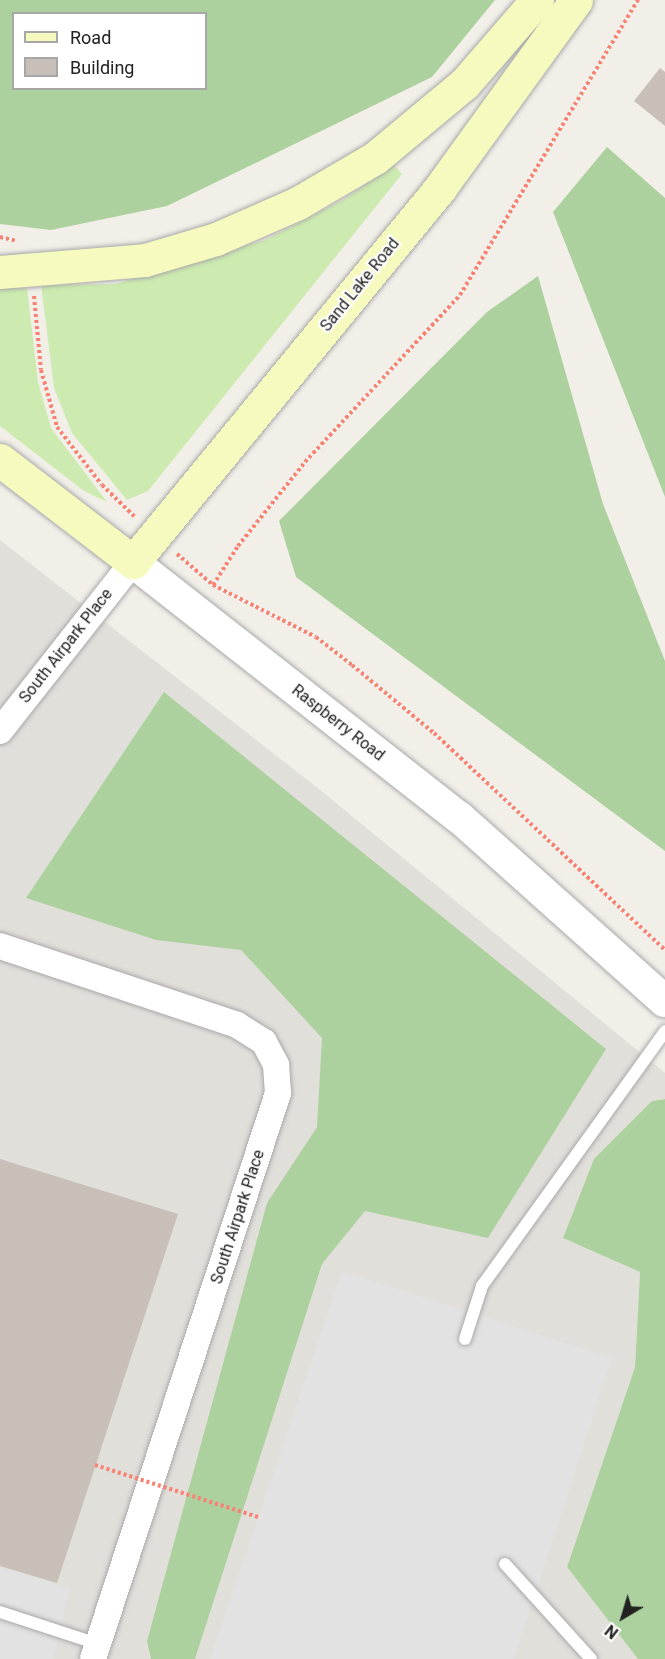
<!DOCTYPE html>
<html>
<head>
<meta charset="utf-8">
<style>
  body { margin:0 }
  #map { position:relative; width:665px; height:1659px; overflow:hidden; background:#f2efe9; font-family:Roboto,sans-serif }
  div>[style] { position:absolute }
  .airport>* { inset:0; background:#e1dfda }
  .grass>* { inset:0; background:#cdebb0 }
  .forest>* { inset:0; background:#add19e }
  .parking>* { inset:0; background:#e2e2e2 }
  .building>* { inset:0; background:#c7bfb8 }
  .path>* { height:4px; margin-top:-2px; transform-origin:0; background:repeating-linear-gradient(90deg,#fa8072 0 3px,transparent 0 6px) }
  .roads { filter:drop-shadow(0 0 2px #a9a9a9) drop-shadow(0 0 2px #a9a9a9) }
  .service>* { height:12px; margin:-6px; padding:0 6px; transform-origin:6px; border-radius:6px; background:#fff }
  .minor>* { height:26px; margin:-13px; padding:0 13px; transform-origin:13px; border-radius:13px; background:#fff }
  .tertiary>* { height:32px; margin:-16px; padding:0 16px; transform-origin:16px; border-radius:16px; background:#fff }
  .secondary>* { height:33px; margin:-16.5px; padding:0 16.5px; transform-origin:16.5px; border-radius:16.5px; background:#f7fabf }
  .path-bridge>* { height:4px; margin-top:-2px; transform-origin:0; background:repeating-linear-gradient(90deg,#fa8072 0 3px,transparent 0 6px) }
  span { translate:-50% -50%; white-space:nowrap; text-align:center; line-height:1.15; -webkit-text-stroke:4.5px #fff; paint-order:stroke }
  .street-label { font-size:16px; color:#222 }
  .legend { position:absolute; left:12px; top:12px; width:195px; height:78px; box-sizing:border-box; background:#fff; border:2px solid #a7a7a7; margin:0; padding:8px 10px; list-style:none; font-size:18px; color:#222 }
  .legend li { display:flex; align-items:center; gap:12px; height:30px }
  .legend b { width:30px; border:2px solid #a7a7a7 }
  .north { position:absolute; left:593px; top:1587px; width:60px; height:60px; -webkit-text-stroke:4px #fff; paint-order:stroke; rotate:218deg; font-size:16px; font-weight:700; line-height:24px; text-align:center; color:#222 }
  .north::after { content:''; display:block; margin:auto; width:21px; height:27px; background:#222; clip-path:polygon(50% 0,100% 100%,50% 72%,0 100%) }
</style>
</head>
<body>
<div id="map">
  <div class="airport">
    <i style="clip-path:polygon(0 540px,319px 789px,665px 1073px,665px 1099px,652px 1101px,563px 1238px,640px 1272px,635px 1367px,567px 1567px,638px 1659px,0 1659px)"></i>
  </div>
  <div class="grass">
    <i style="clip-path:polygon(394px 165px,402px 174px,148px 491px,127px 500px,72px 433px,54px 388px,41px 285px,115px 284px,265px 240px,341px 201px)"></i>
    <i style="clip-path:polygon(0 288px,27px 288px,38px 382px,51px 428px,107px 502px,84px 491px,0 426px)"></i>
  </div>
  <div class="forest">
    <i style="clip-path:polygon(evenodd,0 0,495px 0,432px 77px,167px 206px,51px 230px,0 224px,0 0,14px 14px,206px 14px,206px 88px,14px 88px,14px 14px)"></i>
    <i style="clip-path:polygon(607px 147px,665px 198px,665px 497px,553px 212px)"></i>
    <i style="clip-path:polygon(538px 276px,603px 504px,665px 661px,665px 851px,296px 577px,279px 521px,487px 312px)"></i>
    <i style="clip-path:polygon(164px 692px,606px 1049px,488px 1238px,365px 1211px,322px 1264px,195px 1659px,151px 1659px,147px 1641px,267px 1203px,317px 1127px,322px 1038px,241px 950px,156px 940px,26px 898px)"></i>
    <i style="clip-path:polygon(665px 1099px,665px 1659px,638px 1659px,567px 1567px,635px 1367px,640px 1272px,563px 1238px,594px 1159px,652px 1101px)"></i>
  </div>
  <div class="parking">
    <i style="clip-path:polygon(342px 1271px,612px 1358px,514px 1659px,210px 1659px)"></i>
    <i style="clip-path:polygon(0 1567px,70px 1589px,53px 1659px,0 1659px)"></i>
  </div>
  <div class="building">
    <i style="clip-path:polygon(660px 68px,665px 72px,665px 126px,634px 101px)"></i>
    <i style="clip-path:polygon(0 1159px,178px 1214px,57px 1583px,0 1566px)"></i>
  </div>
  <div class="path">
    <i style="left:0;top:237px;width:17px;rotate:13deg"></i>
    <i style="left:34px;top:296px;width:74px;rotate:84.6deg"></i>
    <i style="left:41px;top:370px;width:59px;rotate:74.3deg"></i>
    <i style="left:57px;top:427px;width:73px;rotate:52.2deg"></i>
    <i style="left:102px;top:485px;width:46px;rotate:44.1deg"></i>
    <i style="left:177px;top:554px;width:48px;rotate:40.7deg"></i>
    <i style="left:213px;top:585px;width:115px;rotate:26.8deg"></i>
    <i style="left:316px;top:637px;width:46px;rotate:37.9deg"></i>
    <i style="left:352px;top:665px;width:107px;rotate:39.7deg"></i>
    <i style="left:434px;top:733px;width:317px;rotate:43.2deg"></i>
    <i style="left:213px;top:585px;width:46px;rotate:-57.3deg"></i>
    <i style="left:238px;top:546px;width:107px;rotate:-51.4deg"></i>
    <i style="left:305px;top:462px;width:228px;rotate:-47.1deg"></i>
    <i style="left:460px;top:295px;width:345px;rotate:-58.9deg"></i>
  </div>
  <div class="roads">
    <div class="service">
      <i style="left:465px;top:1339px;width:56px;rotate:-72.2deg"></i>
      <i style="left:482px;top:1286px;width:314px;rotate:-54.3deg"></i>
      <i style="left:505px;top:1564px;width:128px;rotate:47.8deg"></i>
      <i style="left:0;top:1612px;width:103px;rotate:18.1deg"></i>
    </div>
    <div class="minor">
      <i style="left:0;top:731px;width:215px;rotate:-51.8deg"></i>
      <i style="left:0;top:946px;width:250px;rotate:18.4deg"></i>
      <i style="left:237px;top:1025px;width:32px;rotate:32deg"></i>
      <i style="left:264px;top:1042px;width:26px;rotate:62deg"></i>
      <i style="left:276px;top:1065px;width:28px;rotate:86deg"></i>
      <i style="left:278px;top:1093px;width:595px;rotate:108.1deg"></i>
    </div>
    <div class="tertiary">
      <i style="left:133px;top:562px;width:415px;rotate:38.1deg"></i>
      <i style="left:460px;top:818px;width:275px;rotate:41.8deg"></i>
    </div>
    <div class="secondary">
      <i style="left:0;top:272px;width:145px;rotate:-4.7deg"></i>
      <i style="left:145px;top:260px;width:74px;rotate:-16.5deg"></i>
      <i style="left:216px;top:239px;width:90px;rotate:-23.7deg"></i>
      <i style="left:298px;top:203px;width:89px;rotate:-30.3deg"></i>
      <i style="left:375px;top:158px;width:117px;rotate:-39.8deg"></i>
      <i style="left:465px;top:83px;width:110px;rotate:-49.1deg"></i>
      <i style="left:0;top:460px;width:168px;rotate:37.5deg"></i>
      <i style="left:133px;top:562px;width:484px;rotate:-50.6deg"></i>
      <i style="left:440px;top:188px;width:232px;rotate:-54.1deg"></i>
    </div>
  </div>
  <div class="path-bridge">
    <i style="left:95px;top:1465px;width:171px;rotate:17.7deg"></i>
  </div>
  <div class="street-label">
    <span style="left:360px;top:285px;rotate:-51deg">Sand Lake Road</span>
    <span style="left:66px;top:646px;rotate:-52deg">South Airpark Place</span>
    <span style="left:338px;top:723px;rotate:38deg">Raspberry Road</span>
    <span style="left:238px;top:1217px;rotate:-72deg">South Airpark Place</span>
  </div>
  <ul class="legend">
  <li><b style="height:8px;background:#f7fabf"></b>Road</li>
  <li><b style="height:16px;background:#c7bfb8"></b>Building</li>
  </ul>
  <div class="north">N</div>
</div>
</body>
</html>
